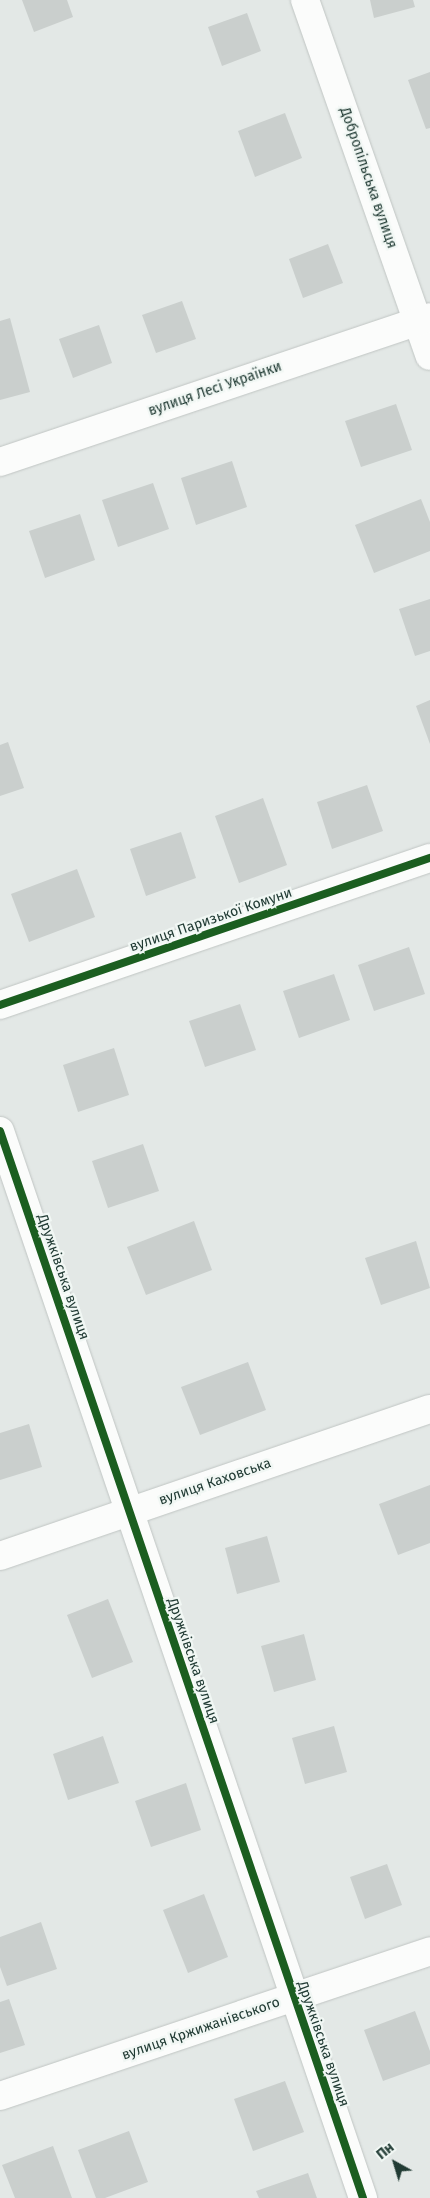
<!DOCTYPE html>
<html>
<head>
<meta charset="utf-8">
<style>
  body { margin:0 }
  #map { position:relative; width:430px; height:2198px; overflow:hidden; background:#e3e8e6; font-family:"Fira Sans",sans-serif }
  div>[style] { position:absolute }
  .building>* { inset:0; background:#cacfcd }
  .roads { filter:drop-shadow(0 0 1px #c0c5c3) drop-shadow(0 0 1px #c0c5c3) }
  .street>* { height:28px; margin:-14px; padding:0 14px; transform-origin:14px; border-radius:14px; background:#fbfcfb }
  .cycleway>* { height:8px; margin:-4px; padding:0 4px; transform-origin:4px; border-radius:4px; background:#1b5e20 }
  span { translate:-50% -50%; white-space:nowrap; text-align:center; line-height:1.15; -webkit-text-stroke:4.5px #f1f7f4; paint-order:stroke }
  .street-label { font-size:14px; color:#213b34 }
  .north { position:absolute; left:370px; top:2138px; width:50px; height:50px; -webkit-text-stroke:4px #f1f7f4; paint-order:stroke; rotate:321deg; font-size:14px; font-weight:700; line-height:20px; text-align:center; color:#213b34 }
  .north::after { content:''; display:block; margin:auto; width:18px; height:22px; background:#213b34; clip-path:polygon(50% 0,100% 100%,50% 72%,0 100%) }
</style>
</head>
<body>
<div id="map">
  <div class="building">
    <i style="clip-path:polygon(22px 0,67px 0,73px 17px,34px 32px)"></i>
    <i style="clip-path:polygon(370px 0,413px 0,415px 7px,374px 18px)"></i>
    <i style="clip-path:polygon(247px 13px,261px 51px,222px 66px,208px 27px)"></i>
    <i style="clip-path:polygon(430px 72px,430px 128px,426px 129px,408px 80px)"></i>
    <i style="clip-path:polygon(285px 113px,302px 158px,255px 177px,238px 131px)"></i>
    <i style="clip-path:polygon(328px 244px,343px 283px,303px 298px,289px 259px)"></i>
    <i style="clip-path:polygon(182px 301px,196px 339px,156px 353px,142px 315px)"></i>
    <i style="clip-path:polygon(10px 318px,30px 392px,0 400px,0 321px)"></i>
    <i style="clip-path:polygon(99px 325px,112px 363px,73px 378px,59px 339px)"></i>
    <i style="clip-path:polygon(396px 404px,412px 450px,361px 467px,345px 421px)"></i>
    <i style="clip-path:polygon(232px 461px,247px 507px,196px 525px,181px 478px)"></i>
    <i style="clip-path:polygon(153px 483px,169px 529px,118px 547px,102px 500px)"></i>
    <i style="clip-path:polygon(421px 499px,430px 522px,430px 551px,374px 573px,355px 525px)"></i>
    <i style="clip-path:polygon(80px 514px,95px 560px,45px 578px,29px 531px)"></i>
    <i style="clip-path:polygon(430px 599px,430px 651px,415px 656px,399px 609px)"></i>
    <i style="clip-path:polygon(430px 700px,430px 744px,416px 706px)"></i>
    <i style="clip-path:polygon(8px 742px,24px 788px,0 796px,0 745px)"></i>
    <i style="clip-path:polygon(367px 785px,383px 831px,332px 849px,317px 802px)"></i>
    <i style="clip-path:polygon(263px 798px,287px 865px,239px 883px,215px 816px)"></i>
    <i style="clip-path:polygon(181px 832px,196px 878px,146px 896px,130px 849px)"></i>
    <i style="clip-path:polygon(77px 869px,95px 917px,29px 942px,11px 894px)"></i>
    <i style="clip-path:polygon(409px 947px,425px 994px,374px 1011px,358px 965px)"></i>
    <i style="clip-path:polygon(334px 974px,350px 1020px,299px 1038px,283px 991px)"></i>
    <i style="clip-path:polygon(240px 1004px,256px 1050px,205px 1067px,189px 1021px)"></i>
    <i style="clip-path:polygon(114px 1048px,129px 1095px,78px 1112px,63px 1065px)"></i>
    <i style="clip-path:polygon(143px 1144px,159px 1191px,108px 1208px,92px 1161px)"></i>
    <i style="clip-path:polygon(194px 1221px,212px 1270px,146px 1295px,127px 1247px)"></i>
    <i style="clip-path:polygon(416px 1241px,430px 1288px,381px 1305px,365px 1258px)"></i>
    <i style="clip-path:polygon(248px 1362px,266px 1410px,200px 1435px,181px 1387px)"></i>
    <i style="clip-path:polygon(29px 1424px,42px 1467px,0 1480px,0 1433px)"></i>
    <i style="clip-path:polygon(430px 1485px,430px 1543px,398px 1555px,379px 1504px)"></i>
    <i style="clip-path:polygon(267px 1536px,280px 1582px,237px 1594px,225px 1548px)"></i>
    <i style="clip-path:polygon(108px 1599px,133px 1662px,92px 1678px,67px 1615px)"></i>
    <i style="clip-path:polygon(304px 1634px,316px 1680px,274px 1692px,261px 1646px)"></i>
    <i style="clip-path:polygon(334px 1726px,347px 1772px,305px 1784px,292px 1738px)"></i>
    <i style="clip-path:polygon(103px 1736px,119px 1783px,68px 1800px,53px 1754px)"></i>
    <i style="clip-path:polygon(186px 1783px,201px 1830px,151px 1847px,135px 1801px)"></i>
    <i style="clip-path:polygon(387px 1864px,402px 1905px,365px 1919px,350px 1877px)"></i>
    <i style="clip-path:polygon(204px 1894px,228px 1957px,188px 1973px,163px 1910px)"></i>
    <i style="clip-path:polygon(41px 1922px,57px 1969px,7px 1986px,0 1967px,0 1937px)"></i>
    <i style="clip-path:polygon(9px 1999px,25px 2045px,0 2053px,0 2002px)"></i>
    <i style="clip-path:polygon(415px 2011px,430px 2051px,430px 2064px,383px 2081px,364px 2030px)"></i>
    <i style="clip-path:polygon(285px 2081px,304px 2132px,253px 2151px,234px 2099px)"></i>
    <i style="clip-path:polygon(129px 2131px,148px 2182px,105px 2198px,96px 2198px,78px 2150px)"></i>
    <i style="clip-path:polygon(53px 2146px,72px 2198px,15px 2198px,2px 2165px)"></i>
    <i style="clip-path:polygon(308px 2173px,317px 2198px,259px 2198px,256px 2191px)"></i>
  </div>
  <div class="roads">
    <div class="street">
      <i style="left:305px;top:0;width:377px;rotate:70.7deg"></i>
      <i style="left:0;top:462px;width:454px;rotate:-18.6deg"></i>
      <i style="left:0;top:1005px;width:454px;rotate:-18.9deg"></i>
      <i style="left:0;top:1131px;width:1127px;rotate:71.21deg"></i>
      <i style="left:0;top:1556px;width:454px;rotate:-18.9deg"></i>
      <i style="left:0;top:2096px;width:454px;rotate:-18.6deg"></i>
    </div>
  </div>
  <div class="cycleway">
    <i style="left:0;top:1005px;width:454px;rotate:-18.9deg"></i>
    <i style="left:0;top:1131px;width:1127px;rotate:71.21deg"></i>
  </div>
  <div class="street-label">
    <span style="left:368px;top:178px;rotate:71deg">Добропільська вулиця</span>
    <span style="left:215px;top:389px;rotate:-19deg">вулиця Лесі Українки</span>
    <span style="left:211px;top:920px;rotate:-19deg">вулиця Паризької Комуни</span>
    <span style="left:63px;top:1277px;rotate:71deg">Дружківська вулиця</span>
    <span style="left:215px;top:1482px;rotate:-19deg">вулиця Каховська</span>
    <span style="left:193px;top:1661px;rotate:71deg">Дружківська вулиця</span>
    <span style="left:201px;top:2029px;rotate:-19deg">вулиця Кржижанівського</span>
    <span style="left:323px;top:2044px;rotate:71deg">Дружківська вулиця</span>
  </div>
  <div class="north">Пн</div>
</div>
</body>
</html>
